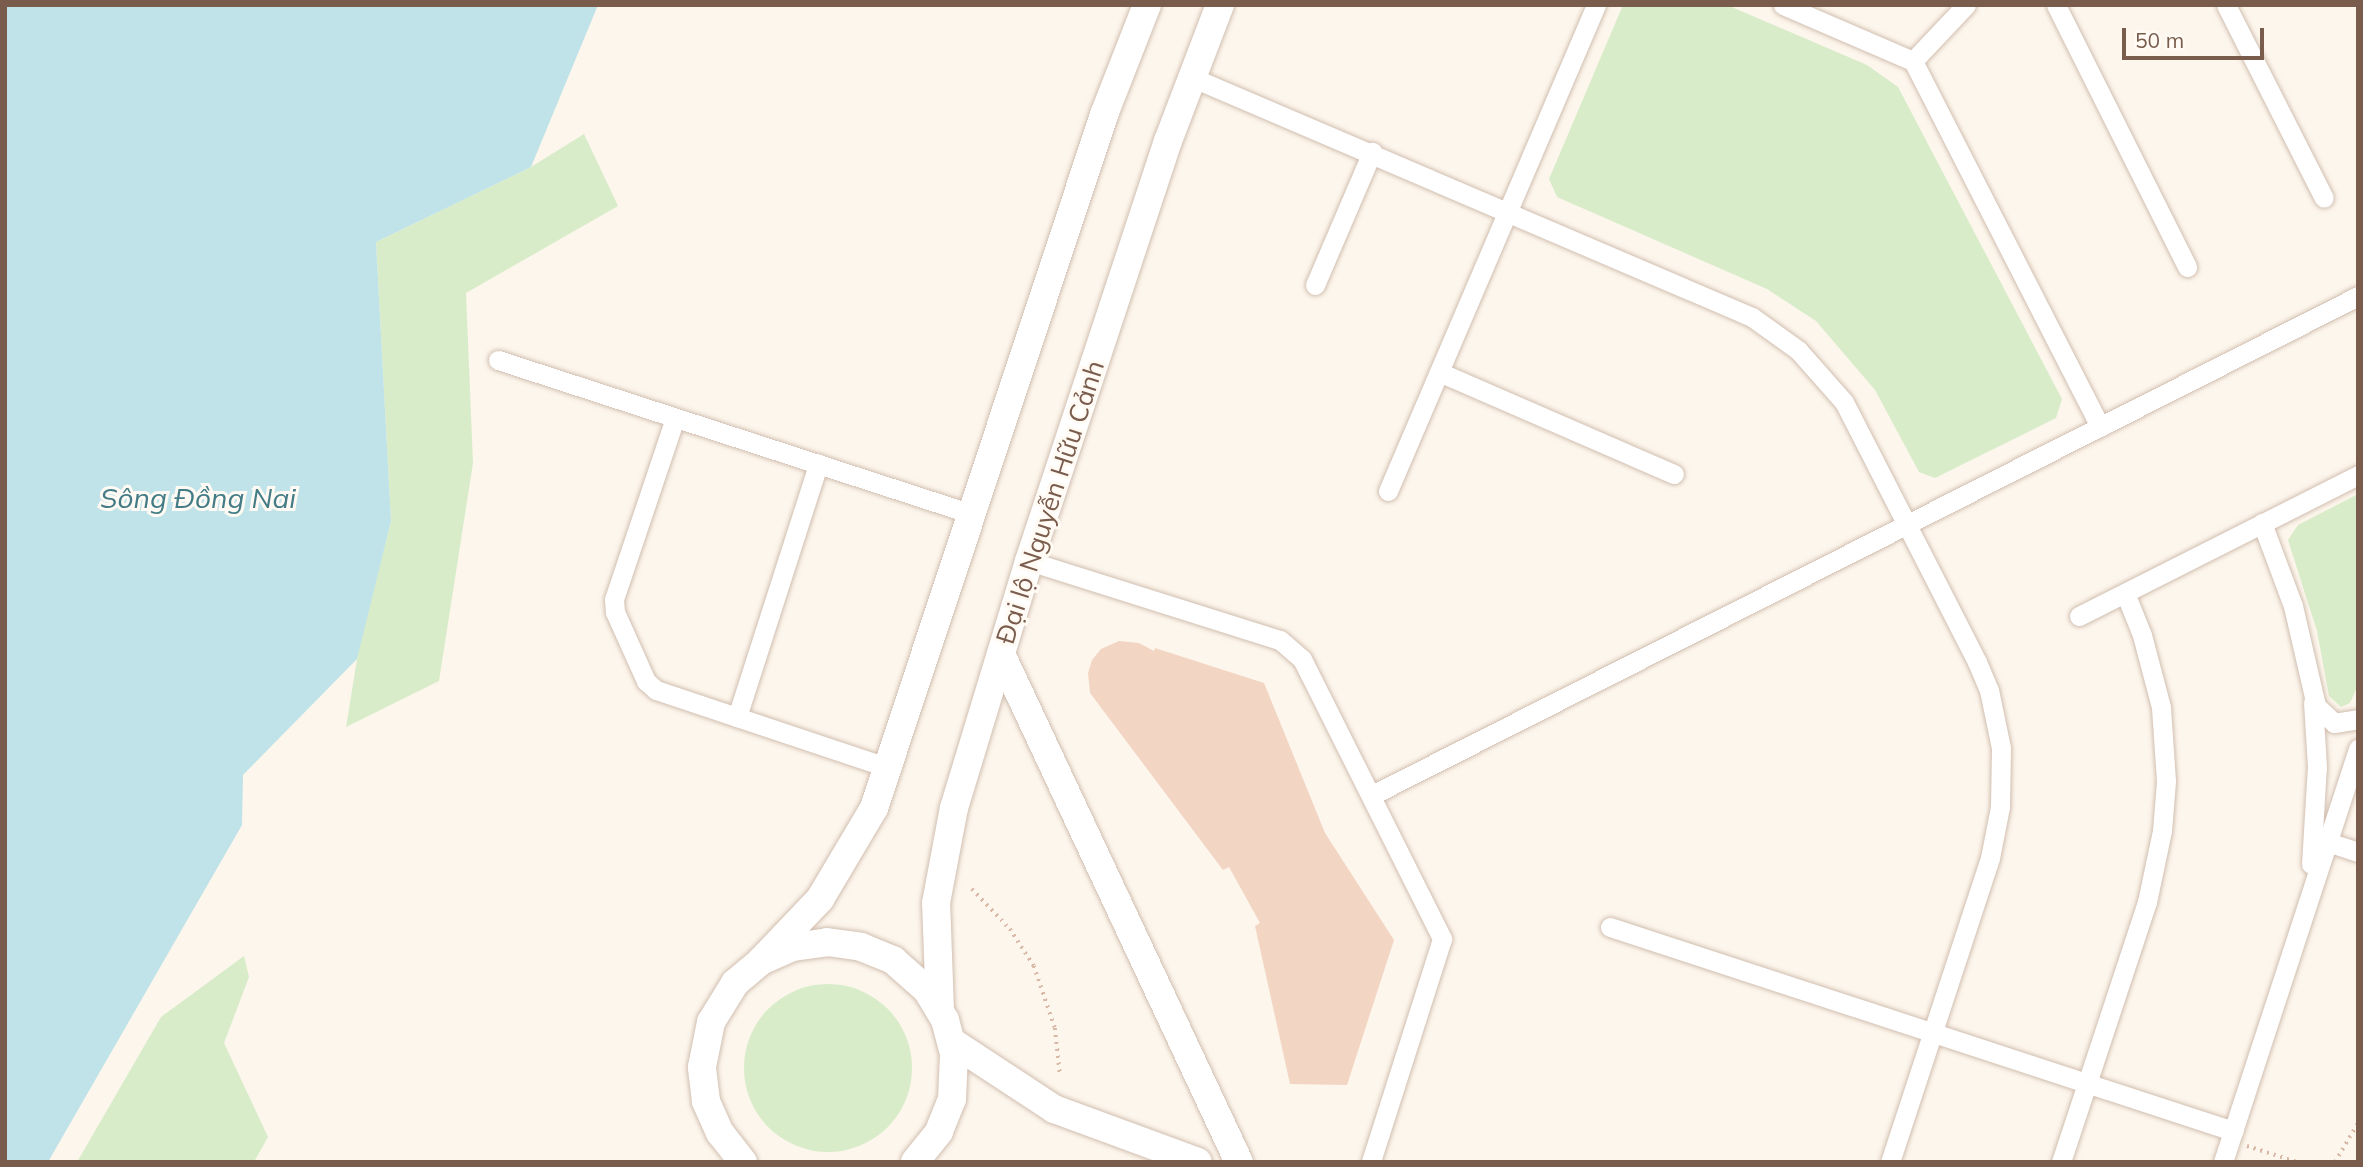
<!DOCTYPE html>
<html>
<head>
<meta charset="utf-8">
<style>
  body { margin:0 }
  #map { position:relative; width:2363px; height:1167px; overflow:hidden; background:#fdf6ec; font-family:Mulish,sans-serif }
  div>[style] { position:absolute }
  .green>* { inset:0; background:#d8ecc9 }
  .round { border-radius:50% }
  .water>* { inset:0; background:#bfe3e8 }
  .building>* { inset:0; background:#f3d5c3 }
  .path>* { height:3.5px; margin-top:-1.75px; transform-origin:0; background:repeating-linear-gradient(90deg,#d9b8a5 0 2px,transparent 0 7px) }
  .roads { filter:drop-shadow(0 0 2px #d1beb0) drop-shadow(0 0 2px #d1beb0) }
  .street>* { height:19px; margin:-9.5px; padding:0 9.5px; transform-origin:9.5px; border-radius:9.5px; background:#fff }
  .secondary>* { height:28px; margin:-14px; padding:0 14px; transform-origin:14px; border-radius:14px; background:#fff }
  span { translate:-50% -50%; white-space:nowrap; text-align:center; line-height:1.15; -webkit-text-stroke:6px #fffaf3; paint-order:stroke }
  .street-label { font-size:26px; color:#7a5c4d }
  .water-label { font-size:28px; color:#437c86; font-style:italic }
  .frame { position:absolute; inset:0; border:7px solid #7a5c4d; pointer-events:none }
  .scale { position:absolute; left:2122px; top:28px; width:142px; height:32px; box-sizing:border-box; border:4px solid #7a5c4d; border-top:0; padding-left:9px; font-size:21px; line-height:24px; white-space:nowrap; color:#7a5c4d; -webkit-text-stroke:5px #fffaf3; paint-order:stroke }
</style>
</head>
<body>
<div id="map">
  <div class="green">
    <i style="clip-path:polygon(1623px 5px,1727px 5px,1867px 65px,1898px 87px,2062px 399px,2056px 418px,1935px 478px,1919px 472px,1875px 390px,1816px 321px,1767px 289px,1557px 197px,1549px 179px)"></i>
    <i style="clip-path:polygon(584px 134px,618px 206px,466px 293px,473px 463px,439px 681px,346px 727px,359px 647px,391px 521px,376px 242px,531px 167px)"></i>
    <i style="clip-path:polygon(2358px 494px,2358px 685px,2350px 703px,2341px 707px,2329px 696px,2317px 631px,2288px 540px,2298px 525px)"></i>
    <i style="clip-path:polygon(244px 956px,249px 977px,224px 1043px,268px 1137px,254px 1162px,77px 1162px,161px 1017px)"></i>
    <i class="round" style="left:744px;top:984px;width:168px;height:168px"></i>
  </div>
  <div class="water">
    <i style="clip-path:polygon(5px 5px,598px 5px,531px 167px,376px 242px,391px 521px,357px 659px,243px 775px,242px 825px,48px 1162px,5px 1162px)"></i>
  </div>
  <div class="building">
    <i style="clip-path:polygon(1119px 641px,1139px 643px,1154px 651px,1155px 648px,1264px 683px,1325px 833px,1394px 940px,1347px 1085px,1290px 1084px,1255px 926px,1260px 923px,1229px 867px,1223px 870px,1090px 693px,1088px 673px,1092px 660px,1101px 649px)"></i>
  </div>
  <div class="path">
    <i style="left:972px;top:889px;width:55px;rotate:46.5deg"></i>
    <i style="left:1010px;top:929px;width:44px;rotate:57deg"></i>
    <i style="left:1034px;top:966px;width:65px;rotate:71.3deg"></i>
    <i style="left:1055px;top:1028px;width:46px;rotate:83.8deg"></i>
    <i style="left:2247px;top:1146px;width:52px;rotate:17.7deg"></i>
    <i style="left:2335px;top:1162px;width:45px;rotate:-59.5deg"></i>
  </div>
  <div class="roads">
    <div class="street">
      <i style="left:1783px;top:5px;width:142px;rotate:23.3deg"></i>
      <i style="left:1913px;top:61px;width:411px;rotate:62.9deg"></i>
      <i style="left:2056px;top:5px;width:293px;rotate:63.4deg"></i>
      <i style="left:2226px;top:5px;width:216px;rotate:63.1deg"></i>
      <i style="left:1913px;top:61px;width:77px;rotate:-46.6deg"></i>
      <i style="left:1191px;top:77px;width:610px;rotate:23.16deg"></i>
      <i style="left:1752px;top:317px;width:57px;rotate:35.7deg"></i>
      <i style="left:1798px;top:350px;width:69px;rotate:48.5deg"></i>
      <i style="left:1844px;top:402px;width:292px;rotate:62.9deg"></i>
      <i style="left:1977px;top:662px;width:30px;rotate:67deg"></i>
      <i style="left:1989px;top:690px;width:59px;rotate:78.3deg"></i>
      <i style="left:2001px;top:748px;width:59px;rotate:91deg"></i>
      <i style="left:2000px;top:807px;width:52px;rotate:101.1deg"></i>
      <i style="left:1990px;top:858px;width:320px;rotate:108.2deg"></i>
      <i style="left:1315px;top:285px;width:145px;rotate:-66.8deg"></i>
      <i style="left:498px;top:360px;width:499px;rotate:18deg"></i>
      <i style="left:1439px;top:372px;width:256px;rotate:23.5deg"></i>
      <i style="left:675px;top:418px;width:191px;rotate:108.6deg"></i>
      <i style="left:614px;top:599px;width:13px;rotate:86deg"></i>
      <i style="left:615px;top:612px;width:76px;rotate:65.8deg"></i>
      <i style="left:646px;top:681px;width:13px;rotate:42deg"></i>
      <i style="left:656px;top:690px;width:246px;rotate:18.5deg"></i>
      <i style="left:1388px;top:491px;width:529px;rotate:-66.83deg"></i>
      <i style="left:2262px;top:523px;width:89px;rotate:69.5deg"></i>
      <i style="left:2293px;top:606px;width:103px;rotate:77deg"></i>
      <i style="left:2316px;top:706px;width:25px;rotate:43deg"></i>
      <i style="left:2334px;top:723px;width:24px;rotate:-9deg"></i>
      <i style="left:1029px;top:561px;width:263px;rotate:17.5deg"></i>
      <i style="left:1280px;top:640px;width:29px;rotate:41deg"></i>
      <i style="left:1302px;top:659px;width:313px;rotate:63.4deg"></i>
      <i style="left:1442px;top:939px;width:234px;rotate:107.7deg"></i>
      <i style="left:2079px;top:616px;width:313px;rotate:-26.8deg"></i>
      <i style="left:737px;top:717px;width:266px;rotate:-72.2deg"></i>
      <i style="left:1372px;top:795px;width:1105px;rotate:-26.84deg"></i>
      <i style="left:2315px;top:838px;width:45px;rotate:18deg"></i>
      <i style="left:2311px;top:864px;width:97px;rotate:-86.5deg"></i>
      <i style="left:2317px;top:767px;width:65px;rotate:-93.5deg"></i>
      <i style="left:1610px;top:927px;width:656px;rotate:18.13deg"></i>
      <i style="left:2061px;top:1162px;width:274px;rotate:-71.7deg"></i>
      <i style="left:2147px;top:902px;width:73px;rotate:-78.1deg"></i>
      <i style="left:2162px;top:831px;width:50px;rotate:-85.4deg"></i>
      <i style="left:2166px;top:781px;width:74px;rotate:-93.9deg"></i>
      <i style="left:2161px;top:707px;width:74px;rotate:-104.8deg"></i>
      <i style="left:2142px;top:635px;width:45px;rotate:-112deg"></i>
      <i style="left:2223px;top:1162px;width:435px;rotate:-71.9deg"></i>
    </div>
    <div class="secondary">
      <i style="left:1001px;top:654px;width:561px;rotate:64.9deg"></i>
      <i style="left:761px;top:961px;width:86px;rotate:-46.4deg"></i>
      <i style="left:820px;top:899px;width:106px;rotate:-59.3deg"></i>
      <i style="left:874px;top:808px;width:733px;rotate:-71.64deg"></i>
      <i style="left:1105px;top:112px;width:115px;rotate:-68.6deg"></i>
      <i style="left:940px;top:1010px;width:107px;rotate:-92.1deg"></i>
      <i style="left:936px;top:903px;width:97px;rotate:-79.3deg"></i>
      <i style="left:954px;top:808px;width:258px;rotate:-73.1deg"></i>
      <i style="left:1029px;top:561px;width:442px;rotate:-71.7deg"></i>
      <i style="left:1168px;top:141px;width:146px;rotate:-69.1deg"></i>
      <i style="left:952px;top:1042px;width:122px;rotate:33.3deg"></i>
      <i style="left:1054px;top:1109px;width:153px;rotate:20.2deg"></i>
      <i style="left:743px;top:1162px;width:37px;rotate:-128deg"></i>
      <i style="left:720px;top:1133px;width:35px;rotate:-114deg"></i>
      <i style="left:706px;top:1101px;width:34px;rotate:-97deg"></i>
      <i style="left:702px;top:1067px;width:46px;rotate:-78.7deg"></i>
      <i style="left:711px;top:1022px;width:46px;rotate:-58.4deg"></i>
      <i style="left:735px;top:983px;width:34px;rotate:-40deg"></i>
      <i style="left:761px;top:961px;width:35px;rotate:-24deg"></i>
      <i style="left:793px;top:947px;width:34px;rotate:-8deg"></i>
      <i style="left:827px;top:942px;width:34px;rotate:8deg"></i>
      <i style="left:861px;top:947px;width:35px;rotate:22deg"></i>
      <i style="left:893px;top:960px;width:45px;rotate:41.4deg"></i>
      <i style="left:927px;top:990px;width:35px;rotate:59deg"></i>
      <i style="left:945px;top:1020px;width:35px;rotate:75deg"></i>
      <i style="left:954px;top:1054px;width:45px;rotate:92.5deg"></i>
      <i style="left:952px;top:1099px;width:35px;rotate:112deg"></i>
      <i style="left:939px;top:1132px;width:38px;rotate:129deg"></i>
    </div>
  </div>
  <div class="street-label">
    <span style="left:1050px;top:502px;rotate:-72deg">Đại lộ Nguyễn Hữu Cảnh</span>
  </div>
  <div class="water-label">
    <span style="left:198px;top:498px">Sông Đồng Nai</span>
  </div>
  <div class="frame"></div>
  <div class="scale">50 m</div>
</div>
</body>
</html>
